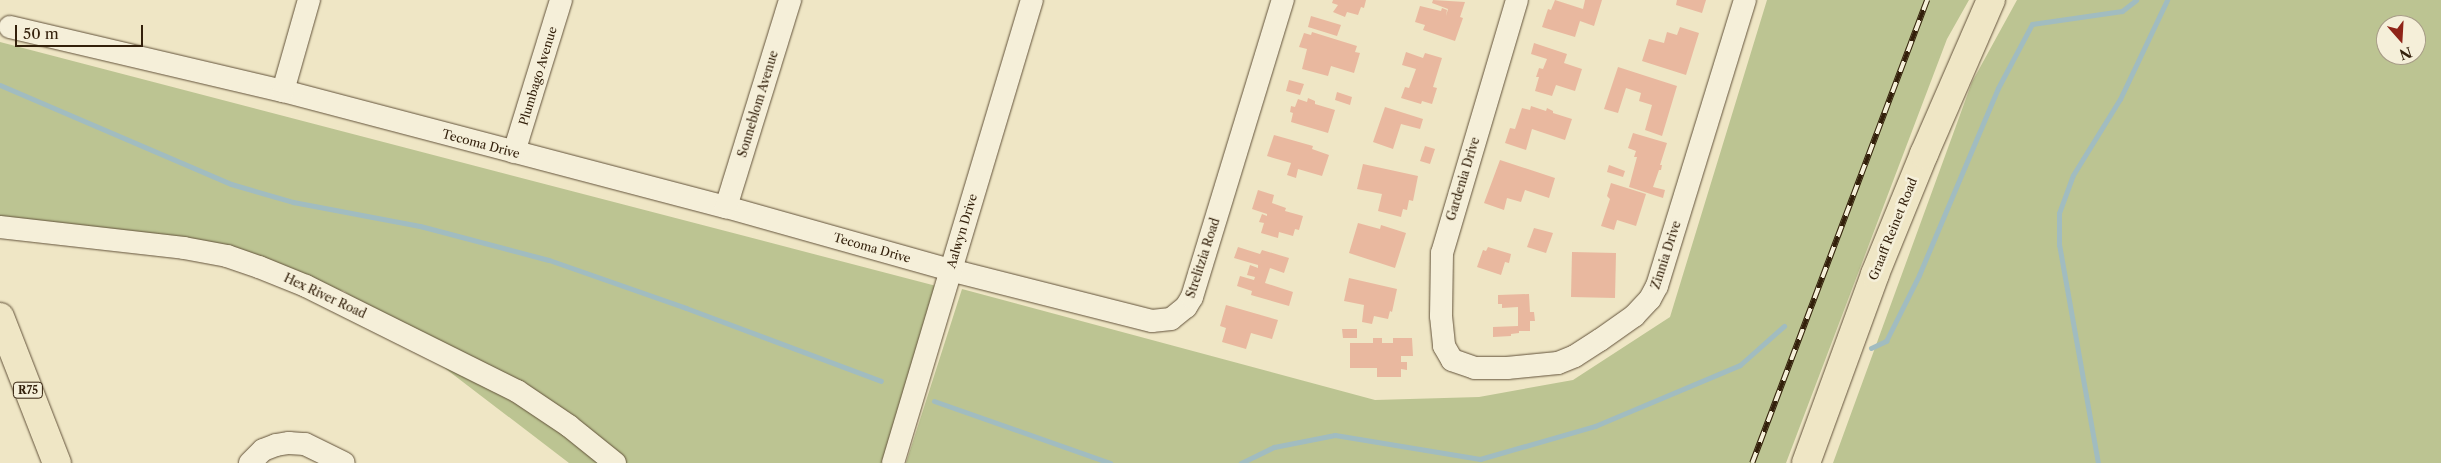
<!DOCTYPE html>
<html>
<head>
<meta charset="utf-8">
<style>
  body { margin:0 }
  #map { position:relative; width:2441px; height:463px; overflow:hidden; background:#efe6c5; font-family:"Libre Caslon Text",serif }
  div>[style] { position:absolute }
  .green>* { inset:0; background:#bcc492 }
  .stream>* { height:5px; margin:-2.5px; padding:0 2.5px; transform-origin:2.5px; border-radius:2.5px; background:#a1bcc0 }
  .building>* { inset:0; background:#e9b89f }
  .roads { filter:drop-shadow(0 0 1px #62523a) drop-shadow(0 0 1px #62523a) }
  .minor>* { height:22px; margin:-11px; padding:0 11px; transform-origin:11px; border-radius:11px; background:#f5efd9 }
  .major>* { height:28px; margin:-14px; padding:0 14px; transform-origin:14px; border-radius:14px; background:#efe6c5 }
  .highway>* { height:28px; margin:-14px; padding:0 14px; transform-origin:14px; border-radius:14px; background:#efe6c5 }
  .rail>* { height:5.5px; margin-top:-2.75px; transform-origin:0; background:repeating-linear-gradient(90deg,#f5efd9 0 11px,#33200b 0 22px); box-sizing:border-box; border-block:1px solid #33200b }
  span { translate:-50% -50%; white-space:nowrap; text-align:center; line-height:1.15; -webkit-text-stroke:5px #f5efd9; paint-order:stroke }
  .shield-label span { padding:1px 4px; background:#f5efd9; border:1px solid; border-radius:4px; -webkit-text-stroke-width:0 }
  .shield-label { font-size:11px; color:#33200b; font-weight:700 }
  .street-label { font-size:12px; color:#33200b }
  .north { position:absolute; left:2376px; top:15px; width:50px; height:50px; box-sizing:border-box; background:#f5efd9; border:1px solid #a79c87; border-radius:50%; rotate:161deg; font-size:14px; font-weight:700; line-height:20px; text-align:center; color:#33200b }
  .north::after { content:''; display:block; margin:auto; width:18px; height:22px; background:#8f2418; clip-path:polygon(50% 0,100% 100%,50% 72%,0 100%) }
  .scale { position:absolute; left:15px; top:25px; width:128px; height:22px; box-sizing:border-box; border:2px solid #33200b; border-top:0; padding-left:6px; font-size:15px; line-height:18px; white-space:nowrap; color:#33200b; -webkit-text-stroke:4px #f5efd9; paint-order:stroke }
</style>
</head>
<body>
<div id="map">
  <div class="green">
    <i style="clip-path:polygon(1767px 0,1969px 0,1947px 39px,1786px 463px,906px 463px,962px 289px,1375px 400px,1479px 397px,1573px 380px,1670px 317px)"></i>
    <i style="clip-path:polygon(evenodd,2017px 0,2441px 0,2441px 463px,1833px 463px,1972px 82px,2017px 0,2386px 25px,2416px 25px,2416px 55px,2386px 55px,2386px 25px)"></i>
    <i style="clip-path:polygon(0 42px,944px 288px,885px 463px,569px 463px,344px 291px,0 216px)"></i>
  </div>
  <div class="stream">
    <i style="left:0;top:85px;width:251px;rotate:23.2deg"></i>
    <i style="left:231px;top:184px;width:65px;rotate:16.2deg"></i>
    <i style="left:293px;top:202px;width:129px;rotate:10.7deg"></i>
    <i style="left:420px;top:226px;width:133px;rotate:14.8deg"></i>
    <i style="left:549px;top:260px;width:145px;rotate:19.3deg"></i>
    <i style="left:686px;top:308px;width:208px;rotate:20.5deg"></i>
    <i style="left:1871px;top:348px;width:17px;rotate:-25deg"></i>
    <i style="left:1886px;top:341px;width:74px;rotate:-63.4deg"></i>
    <i style="left:1919px;top:275px;width:203px;rotate:-67.1deg"></i>
    <i style="left:1998px;top:88px;width:72px;rotate:-62deg"></i>
    <i style="left:2032px;top:24px;width:91px;rotate:-8.2deg"></i>
    <i style="left:2122px;top:11px;width:18px;rotate:-38deg"></i>
    <i style="left:934px;top:401px;width:187px;rotate:19.4deg"></i>
    <i style="left:1241px;top:463px;width:37px;rotate:-26deg"></i>
    <i style="left:1274px;top:447px;width:62px;rotate:-11.1deg"></i>
    <i style="left:1335px;top:435px;width:147px;rotate:9.4deg"></i>
    <i style="left:1480px;top:459px;width:120px;rotate:-16deg"></i>
    <i style="left:1595px;top:426px;width:157px;rotate:-22.8deg"></i>
    <i style="left:1740px;top:365px;width:59px;rotate:-41.6deg"></i>
    <i style="left:2098px;top:463px;width:221px;rotate:-100.1deg"></i>
    <i style="left:2059px;top:245px;width:32px;rotate:-90deg"></i>
    <i style="left:2059px;top:213px;width:40px;rotate:-69.8deg"></i>
    <i style="left:2073px;top:175px;width:89px;rotate:-58.3deg"></i>
    <i style="left:2120px;top:99px;width:110px;rotate:-64.6deg"></i>
  </div>
  <div class="building">
    <i style="clip-path:polygon(1333px 0,1366px 0,1364px 8px,1361px 7px,1358px 15px,1347px 12px,1345px 17px,1333px 12px,1338px 5px,1332px 3px)"></i>
    <i style="clip-path:polygon(1433px 0,1465px 2px,1460px 17px,1463px 18px,1455px 41px,1423px 30px,1425px 25px,1415px 22px,1420px 6px,1441px 11px,1442px 8px,1447px 10px,1446px 16px,1448px 9px,1432px 3px)"></i>
    <i style="clip-path:polygon(1555px 0,1583px 9px,1585px 0,1602px 0,1594px 26px,1580px 21px,1575px 37px,1542px 27px,1548px 9px,1551px 10px)"></i>
    <i style="clip-path:polygon(1677px 0,1706px 0,1702px 13px,1676px 5px)"></i>
    <i style="clip-path:polygon(1311px 16px,1341px 25px,1337px 36px,1308px 27px)"></i>
    <i style="clip-path:polygon(1680px 27px,1699px 33px,1686px 75px,1642px 61px,1649px 39px,1664px 43px,1667px 32px,1677px 35px)"></i>
    <i style="clip-path:polygon(1312px 32px,1357px 46px,1355px 52px,1360px 53px,1354px 73px,1331px 66px,1328px 76px,1302px 69px,1307px 49px,1299px 47px,1304px 33px,1311px 35px)"></i>
    <i style="clip-path:polygon(1534px 43px,1567px 54px,1564px 63px,1582px 69px,1575px 91px,1556px 85px,1552px 96px,1535px 91px,1539px 77px,1536px 77px,1539px 68px,1543px 69px,1547px 59px,1531px 54px)"></i>
    <i style="clip-path:polygon(1406px 52px,1423px 58px,1425px 53px,1442px 58px,1433px 87px,1437px 88px,1432px 104px,1422px 101px,1421px 104px,1401px 98px,1405px 87px,1409px 88px,1416px 69px,1402px 65px)"></i>
    <i style="clip-path:polygon(1618px 67px,1677px 86px,1662px 136px,1645px 130px,1652px 105px,1639px 101px,1641px 93px,1626px 88px,1618px 113px,1604px 109px)"></i>
    <i style="clip-path:polygon(1289px 80px,1304px 84px,1300px 95px,1286px 91px)"></i>
    <i style="clip-path:polygon(1337px 92px,1352px 97px,1350px 105px,1335px 100px)"></i>
    <i style="clip-path:polygon(1308px 98px,1315px 101px,1315px 104px,1335px 110px,1328px 133px,1291px 122px,1293px 113px,1290px 112px,1291px 106px,1295px 107px,1298px 99px,1307px 102px)"></i>
    <i style="clip-path:polygon(1531px 106px,1546px 111px,1547px 108px,1553px 111px,1553px 113px,1572px 119px,1565px 140px,1532px 129px,1526px 150px,1505px 143px,1510px 128px,1515px 129px,1522px 108px,1530px 110px)"></i>
    <i style="clip-path:polygon(1385px 107px,1423px 119px,1420px 129px,1401px 124px,1393px 149px,1373px 142px)"></i>
    <i style="clip-path:polygon(1633px 133px,1667px 143px,1660px 165px,1662px 165px,1661px 170px,1659px 170px,1653px 187px,1665px 190px,1663px 198px,1629px 187px,1637px 157px,1634px 157px,1636px 151px,1628px 148px)"></i>
    <i style="clip-path:polygon(1274px 135px,1313px 146px,1312px 149px,1329px 155px,1322px 176px,1298px 169px,1296px 178px,1287px 175px,1291px 163px,1267px 156px)"></i>
    <i style="clip-path:polygon(1425px 146px,1435px 149px,1430px 164px,1420px 161px)"></i>
    <i style="clip-path:polygon(1500px 160px,1555px 178px,1549px 198px,1525px 190px,1521px 202px,1507px 198px,1504px 210px,1484px 203px)"></i>
    <i style="clip-path:polygon(1363px 164px,1418px 176px,1413px 201px,1409px 200px,1407px 210px,1403px 209px,1401px 217px,1378px 211px,1382px 194px,1357px 189px)"></i>
    <i style="clip-path:polygon(1609px 165px,1625px 171px,1623px 177px,1607px 172px)"></i>
    <i style="clip-path:polygon(1611px 183px,1646px 194px,1636px 226px,1617px 220px,1614px 230px,1601px 226px,1610px 199px,1607px 196px)"></i>
    <i style="clip-path:polygon(1258px 190px,1274px 195px,1272px 203px,1286px 208px,1285px 211px,1303px 216px,1299px 230px,1295px 229px,1293px 236px,1279px 232px,1278px 238px,1261px 233px,1264px 223px,1259px 222px,1262px 214px,1267px 216px,1267px 214px,1252px 209px)"></i>
    <i style="clip-path:polygon(1358px 223px,1380px 229px,1381px 225px,1406px 233px,1395px 268px,1349px 253px)"></i>
    <i style="clip-path:polygon(1534px 228px,1553px 233px,1546px 253px,1527px 247px)"></i>
    <i style="clip-path:polygon(1238px 247px,1260px 254px,1262px 250px,1289px 258px,1284px 273px,1270px 268px,1265px 283px,1293px 292px,1289px 306px,1251px 295px,1252px 291px,1237px 286px,1240px 276px,1254px 280px,1255px 277px,1247px 275px,1250px 265px,1258px 268px,1258px 265px,1234px 258px)"></i>
    <i style="clip-path:polygon(1488px 247px,1511px 254px,1509px 263px,1505px 262px,1501px 275px,1477px 267px,1483px 250px,1486px 251px)"></i>
    <i style="clip-path:polygon(1572px 252px,1616px 253px,1615px 298px,1571px 297px)"></i>
    <i style="clip-path:polygon(1349px 278px,1397px 289px,1392px 312px,1390px 311px,1388px 319px,1374px 316px,1372px 324px,1362px 322px,1364px 305px,1344px 301px)"></i>
    <i style="clip-path:polygon(1529px 294px,1530px 312px,1534px 312px,1535px 321px,1530px 321px,1530px 331px,1519px 331px,1519px 333px,1511px 334px,1511px 336px,1493px 337px,1493px 327px,1518px 326px,1518px 307px,1502px 308px,1502px 304px,1498px 304px,1498px 295px)"></i>
    <i style="clip-path:polygon(1226px 305px,1278px 320px,1272px 339px,1251px 333px,1246px 349px,1222px 342px,1226px 328px,1220px 326px)"></i>
    <i style="clip-path:polygon(1342px 329px,1357px 329px,1357px 338px,1343px 338px)"></i>
    <i style="clip-path:polygon(1373px 338px,1382px 338px,1382px 343px,1393px 343px,1393px 338px,1412px 338px,1413px 356px,1401px 356px,1401px 362px,1407px 362px,1407px 370px,1401px 369px,1401px 377px,1377px 377px,1377px 368px,1350px 368px,1350px 343px,1373px 343px)"></i>
  </div>
  <div class="roads">
    <div class="minor">
      <i style="left:1517px;top:0;width:264px;rotate:106.5deg"></i>
      <i style="left:1442px;top:253px;width:63px;rotate:90.9deg"></i>
      <i style="left:1441px;top:316px;width:30px;rotate:84deg"></i>
      <i style="left:1444px;top:346px;width:16px;rotate:60deg"></i>
      <i style="left:1452px;top:360px;width:24px;rotate:19deg"></i>
      <i style="left:1475px;top:368px;width:32px"></i>
      <i style="left:1507px;top:368px;width:51px;rotate:-5.6deg"></i>
      <i style="left:1558px;top:363px;width:18px;rotate:-22deg"></i>
      <i style="left:1575px;top:356px;width:30px;rotate:-33deg"></i>
      <i style="left:1600px;top:340px;width:42px;rotate:-35.2deg"></i>
      <i style="left:1634px;top:316px;width:23px;rotate:-47deg"></i>
      <i style="left:1650px;top:299px;width:15px;rotate:-62deg"></i>
      <i style="left:1657px;top:286px;width:299px;rotate:-72.9deg"></i>
      <i style="left:10px;top:27px;width:280px;rotate:13.2deg"></i>
      <i style="left:283px;top:91px;width:458px;rotate:14.7deg"></i>
      <i style="left:726px;top:207px;width:233px;rotate:15.7deg"></i>
      <i style="left:950px;top:270px;width:208px;rotate:14.2deg"></i>
      <i style="left:1152px;top:321px;width:19px;rotate:-6deg"></i>
      <i style="left:1171px;top:319px;width:19px;rotate:-39deg"></i>
      <i style="left:1186px;top:307px;width:12px;rotate:-59deg"></i>
      <i style="left:1192px;top:297px;width:311px;rotate:-73deg"></i>
      <i style="left:283px;top:91px;width:95px;rotate:-74.1deg"></i>
      <i style="left:514px;top:152px;width:159px;rotate:-72.8deg"></i>
      <i style="left:726px;top:207px;width:217px;rotate:-72.8deg"></i>
      <i style="left:0;top:227px;width:185px;rotate:6.5deg"></i>
      <i style="left:184px;top:248px;width:44px;rotate:10.5deg"></i>
      <i style="left:227px;top:256px;width:34px;rotate:19deg"></i>
      <i style="left:259px;top:267px;width:51px;rotate:22deg"></i>
      <i style="left:306px;top:286px;width:236px;rotate:26.5deg"></i>
      <i style="left:517px;top:391px;width:63px;rotate:33.9deg"></i>
      <i style="left:569px;top:426px;width:59px;rotate:38.8deg"></i>
      <i style="left:250px;top:463px;width:18px;rotate:-45deg"></i>
      <i style="left:263px;top:450px;width:14px;rotate:-21deg"></i>
      <i style="left:276px;top:445px;width:13px;rotate:-9deg"></i>
      <i style="left:289px;top:443px;width:16px;rotate:4deg"></i>
      <i style="left:305px;top:444px;width:43px;rotate:26deg"></i>
      <i style="left:893px;top:463px;width:483px;rotate:-73.3deg"></i>
    </div>
    <div class="major">
      <i style="left:1806px;top:463px;width:201px;rotate:-69.9deg"></i>
      <i style="left:1875px;top:274px;width:130px;rotate:-67.8deg"></i>
      <i style="left:1924px;top:154px;width:168px;rotate:-66.5deg"></i>
    </div>
    <div class="highway">
      <i style="left:0;top:317px;width:157px;rotate:68.7deg"></i>
    </div>
  </div>
  <div class="rail">
    <i style="left:1752px;top:463px;width:495px;rotate:-69.3deg"></i>
  </div>
  <div class="shield-label">
    <span style="left:28px;top:390px">R75</span>
  </div>
  <div class="street-label">
    <span style="left:538px;top:76px;rotate:-73deg">Plumbago Avenue</span>
    <span style="left:758px;top:104px;rotate:-73deg">Sonneblom Avenue</span>
    <span style="left:481px;top:144px;rotate:15deg">Tecoma Drive</span>
    <span style="left:1463px;top:179px;rotate:-73deg">Gardenia Drive</span>
    <span style="left:1893px;top:229px;rotate:-68deg">Graaff Reinet Road</span>
    <span style="left:962px;top:231px;rotate:-73deg">Aalwyn Drive</span>
    <span style="left:872px;top:248px;rotate:16deg">Tecoma Drive</span>
    <span style="left:1666px;top:255px;rotate:-72deg">Zinnia Drive</span>
    <span style="left:1203px;top:258px;rotate:-72deg">Strelitzia Road</span>
    <span style="left:325px;top:296px;rotate:25deg">Hex River Road</span>
  </div>
  <div class="north">N</div>
  <div class="scale">50 m</div>
</div>
</body>
</html>
